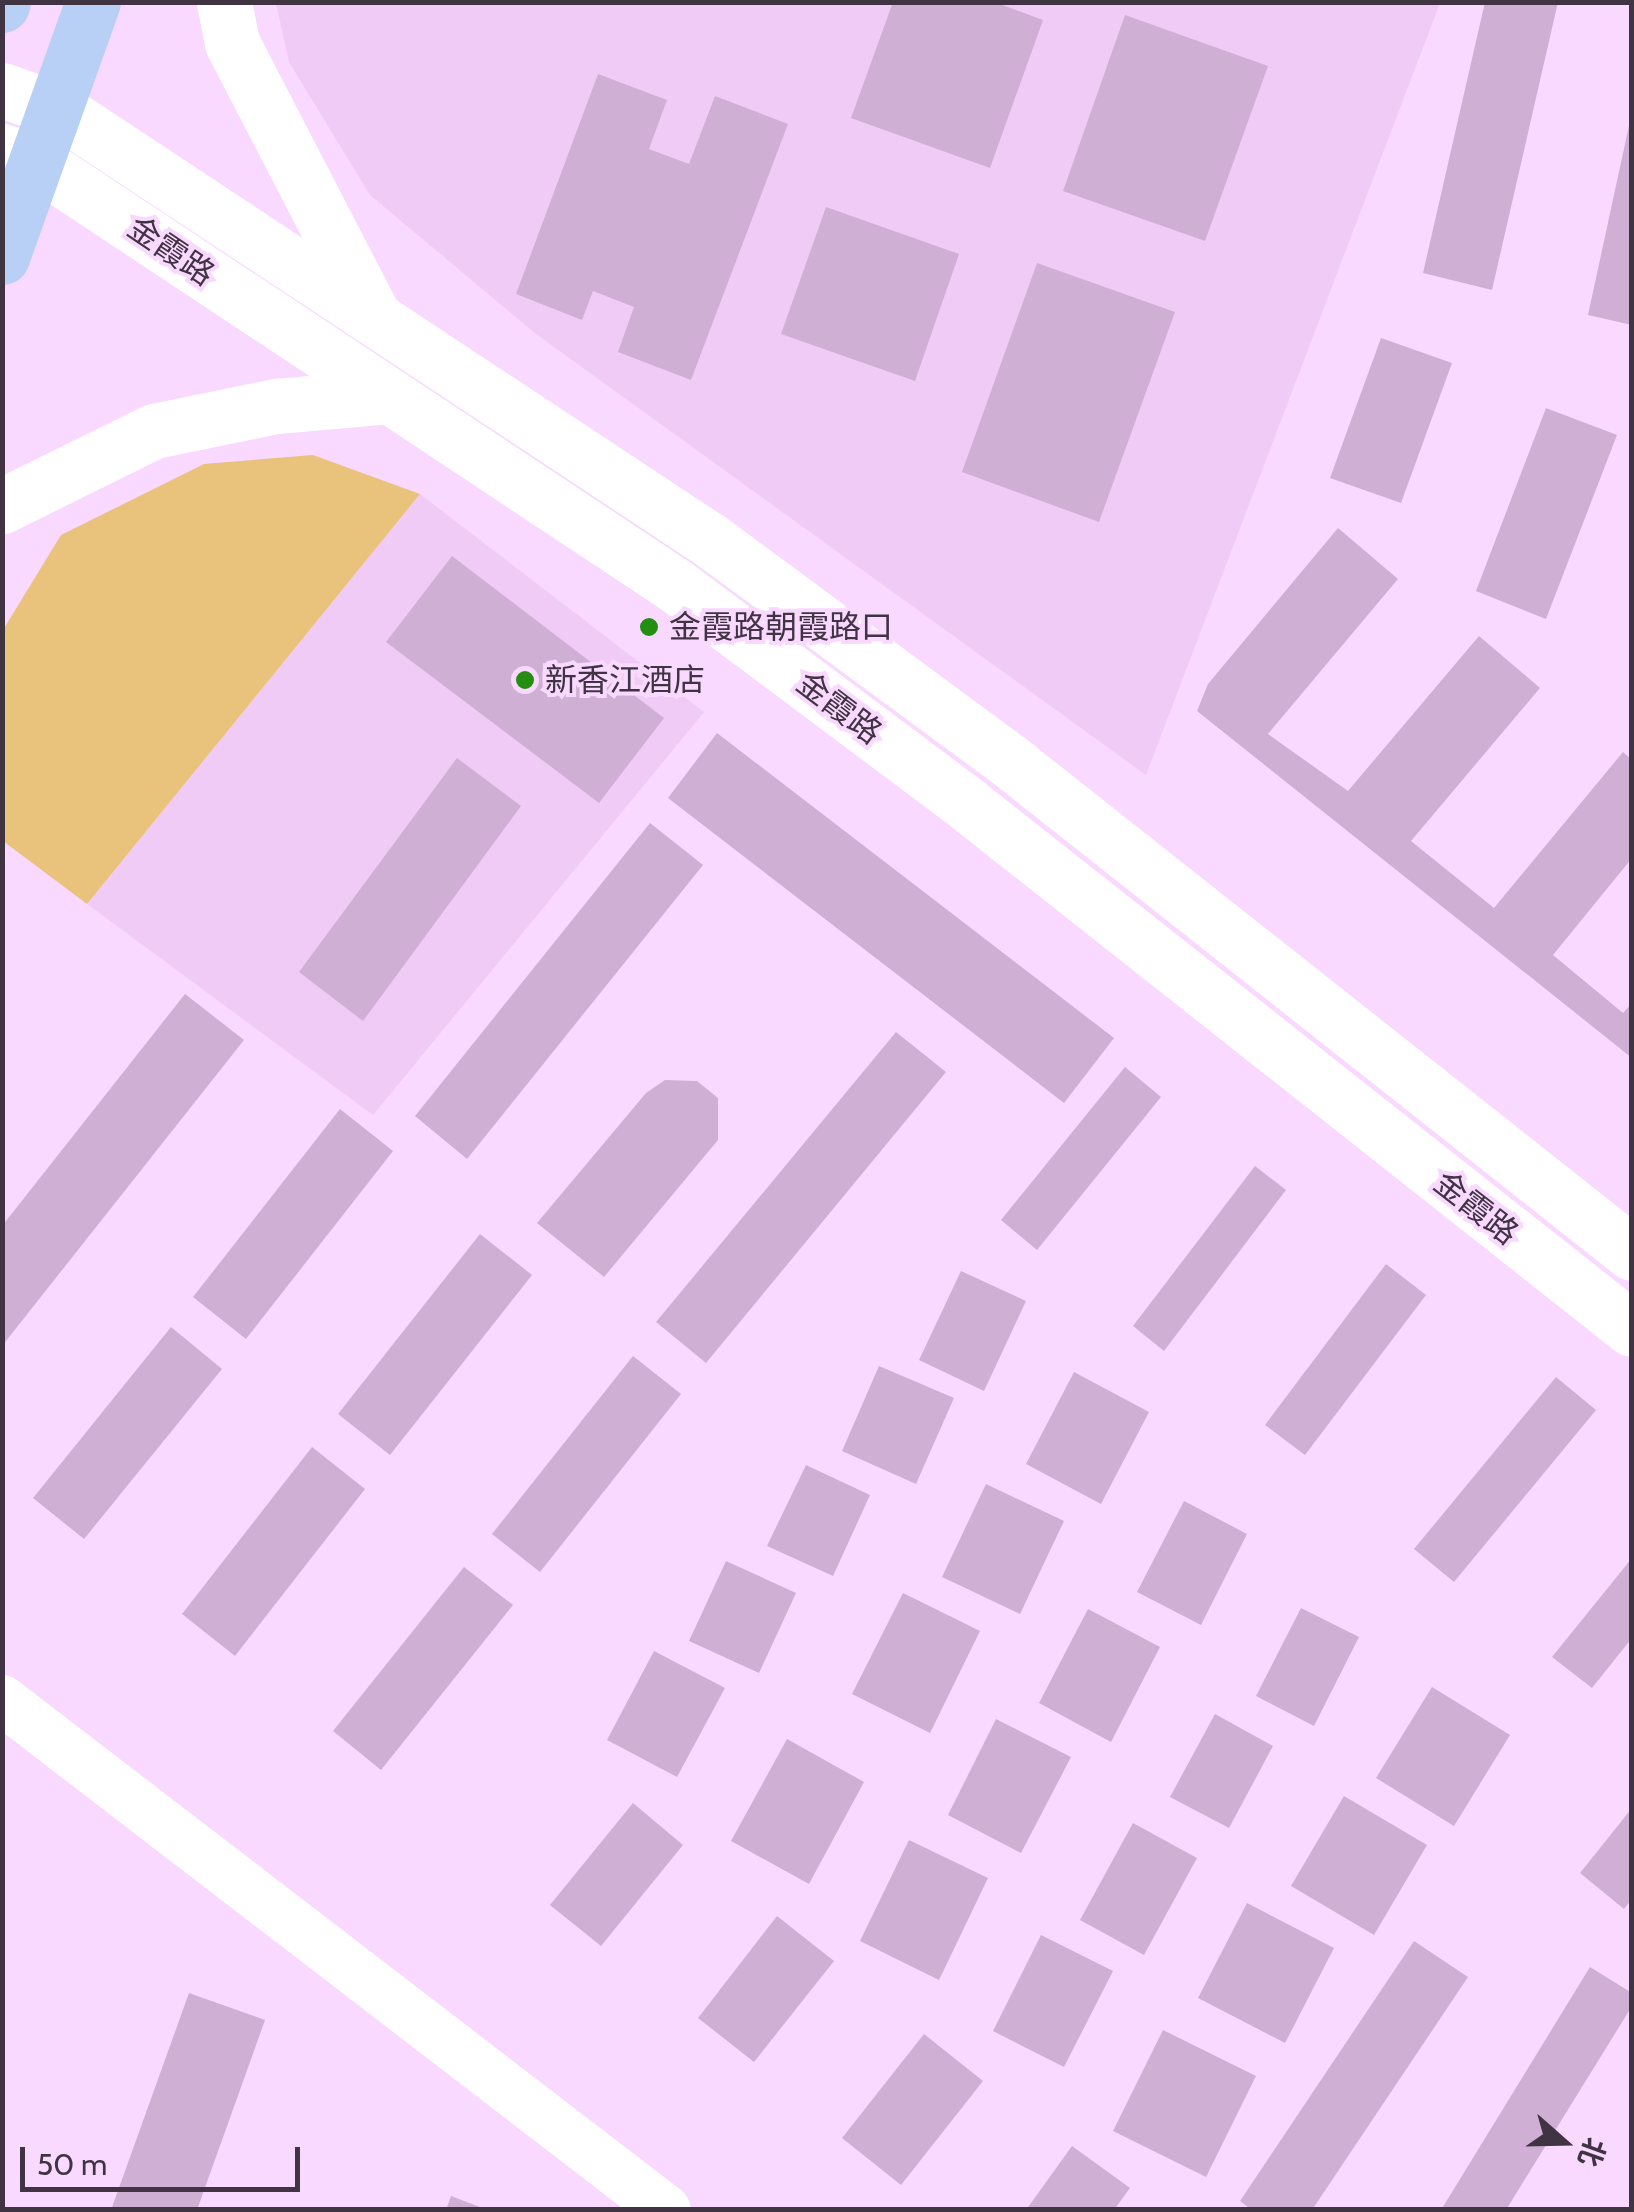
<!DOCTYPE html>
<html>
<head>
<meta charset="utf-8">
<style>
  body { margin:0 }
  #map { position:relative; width:1634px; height:2212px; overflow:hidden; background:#f9d9ff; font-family:Cabin,"Noto Sans SC",sans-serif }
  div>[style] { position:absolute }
  .built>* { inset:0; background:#f0cbf6 }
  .green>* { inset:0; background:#e9c27c }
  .building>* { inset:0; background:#cfb0d4 }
  .tertiary>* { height:50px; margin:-25px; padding:0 25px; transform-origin:25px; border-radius:25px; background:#fff }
  .secondary>* { height:55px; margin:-27.5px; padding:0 27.5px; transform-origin:27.5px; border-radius:27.5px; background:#fff }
  .primary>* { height:55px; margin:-27.5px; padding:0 27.5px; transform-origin:27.5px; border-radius:27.5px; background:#b8cff6 }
  .dots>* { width:28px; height:28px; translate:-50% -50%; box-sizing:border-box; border:5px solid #f9d9ff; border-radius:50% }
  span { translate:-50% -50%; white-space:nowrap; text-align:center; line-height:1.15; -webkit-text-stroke:8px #f9d9ff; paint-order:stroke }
  .street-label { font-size:32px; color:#403442 }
  .poi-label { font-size:32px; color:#403442 }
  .left { translate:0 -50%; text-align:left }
  .frame { position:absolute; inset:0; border:5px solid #403442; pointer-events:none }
  .north { position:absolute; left:1514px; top:2092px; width:100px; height:100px; -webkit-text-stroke:8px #f9d9ff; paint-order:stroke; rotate:110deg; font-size:28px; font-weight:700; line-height:40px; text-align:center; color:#403442 }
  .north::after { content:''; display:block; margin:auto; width:35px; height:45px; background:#403442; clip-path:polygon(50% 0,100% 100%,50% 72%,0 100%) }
  .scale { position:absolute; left:20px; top:2147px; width:280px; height:45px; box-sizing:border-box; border:5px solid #403442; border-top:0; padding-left:12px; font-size:30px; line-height:35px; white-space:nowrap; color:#403442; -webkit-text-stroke:8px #f9d9ff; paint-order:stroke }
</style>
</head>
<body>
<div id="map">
  <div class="built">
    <i style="clip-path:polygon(276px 3px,1440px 3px,1146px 775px,536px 334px,370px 195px,289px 62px)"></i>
    <i style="clip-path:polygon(420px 494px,704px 712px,373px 1115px,87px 904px)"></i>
  </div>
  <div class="green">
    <i style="clip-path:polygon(313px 455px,420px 494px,87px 904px,3px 841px,3px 630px,61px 535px,204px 464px)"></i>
  </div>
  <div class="building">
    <i style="clip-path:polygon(893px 2px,994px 2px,1043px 20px,990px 168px,851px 118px)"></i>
    <i style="clip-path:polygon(1485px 2px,1558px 2px,1492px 290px,1423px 273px)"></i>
    <i style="clip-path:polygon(1125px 15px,1268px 66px,1205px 241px,1063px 191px)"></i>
    <i style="clip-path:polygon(598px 74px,667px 100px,649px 149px,689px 164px,715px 96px,788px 124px,691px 380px,618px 352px,634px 307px,593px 291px,582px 320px,516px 294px)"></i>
    <i style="clip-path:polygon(1630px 121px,1632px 121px,1632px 325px,1588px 315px)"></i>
    <i style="clip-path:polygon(826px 207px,959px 254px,915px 381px,781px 334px)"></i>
    <i style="clip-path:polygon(1037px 263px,1175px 312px,1099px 522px,962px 472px)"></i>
    <i style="clip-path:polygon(1381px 338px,1452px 363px,1401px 503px,1330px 478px)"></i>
    <i style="clip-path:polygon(1546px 408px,1617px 435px,1546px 619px,1476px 591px)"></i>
    <i style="clip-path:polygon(1338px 528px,1398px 579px,1268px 734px,1348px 791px,1479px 636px,1540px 688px,1411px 841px,1494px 908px,1623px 752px,1632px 760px,1632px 858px,1553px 955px,1623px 1013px,1632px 1003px,1632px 1058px,1197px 711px,1208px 684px)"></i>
    <i style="clip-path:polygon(452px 556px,664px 718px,599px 803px,386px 642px)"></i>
    <i style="clip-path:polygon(717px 733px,1114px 1038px,1064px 1103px,668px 798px)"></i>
    <i style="clip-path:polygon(457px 758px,521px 806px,363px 1021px,299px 972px)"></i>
    <i style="clip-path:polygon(650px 823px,703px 865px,467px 1159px,415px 1116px)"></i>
    <i style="clip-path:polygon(185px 994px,244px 1040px,2px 1346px,2px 1226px)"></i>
    <i style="clip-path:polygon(896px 1032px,946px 1072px,706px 1363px,656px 1322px)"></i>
    <i style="clip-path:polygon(1125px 1067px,1161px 1097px,1037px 1250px,1001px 1220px)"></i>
    <i style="clip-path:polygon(665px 1080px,697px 1081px,718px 1098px,718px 1140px,604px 1277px,537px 1223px,646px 1093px)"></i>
    <i style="clip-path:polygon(340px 1109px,393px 1151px,246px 1339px,193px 1297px)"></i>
    <i style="clip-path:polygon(1255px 1166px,1286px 1190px,1164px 1351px,1133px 1326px)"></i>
    <i style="clip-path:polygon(480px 1234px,532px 1275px,390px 1455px,338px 1414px)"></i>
    <i style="clip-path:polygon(1386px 1264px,1426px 1295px,1305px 1455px,1265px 1425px)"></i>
    <i style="clip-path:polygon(961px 1271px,1026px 1301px,984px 1391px,919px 1360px)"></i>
    <i style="clip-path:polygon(171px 1327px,222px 1369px,84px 1539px,33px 1498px)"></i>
    <i style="clip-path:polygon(633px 1356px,681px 1394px,540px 1572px,492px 1534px)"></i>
    <i style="clip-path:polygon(879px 1366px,954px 1398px,916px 1484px,842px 1451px)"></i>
    <i style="clip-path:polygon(1074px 1372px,1149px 1412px,1101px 1504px,1026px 1464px)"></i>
    <i style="clip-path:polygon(1556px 1377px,1596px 1410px,1454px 1582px,1414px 1549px)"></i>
    <i style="clip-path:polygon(312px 1447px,365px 1489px,235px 1656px,182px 1614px)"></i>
    <i style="clip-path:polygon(806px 1465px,870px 1495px,833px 1576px,767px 1546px)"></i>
    <i style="clip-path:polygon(986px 1484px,1064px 1521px,1020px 1614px,942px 1577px)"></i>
    <i style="clip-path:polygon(1184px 1501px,1247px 1534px,1201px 1625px,1137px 1592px)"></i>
    <i style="clip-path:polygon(1632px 1558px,1632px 1638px,1592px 1688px,1552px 1657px)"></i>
    <i style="clip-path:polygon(726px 1561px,796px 1593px,759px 1673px,689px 1641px)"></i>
    <i style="clip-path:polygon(464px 1567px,513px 1605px,381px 1770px,333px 1731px)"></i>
    <i style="clip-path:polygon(903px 1593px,980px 1631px,930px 1733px,852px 1694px)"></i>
    <i style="clip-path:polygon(1301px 1608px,1359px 1637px,1314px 1726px,1256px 1696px)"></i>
    <i style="clip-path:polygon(1088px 1609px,1160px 1647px,1111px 1742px,1039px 1703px)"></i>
    <i style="clip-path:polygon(654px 1651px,725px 1688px,677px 1777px,607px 1740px)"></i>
    <i style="clip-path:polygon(1432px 1687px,1510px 1735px,1454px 1826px,1376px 1778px)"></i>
    <i style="clip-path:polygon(1215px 1714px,1273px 1746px,1229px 1828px,1170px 1797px)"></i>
    <i style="clip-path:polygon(996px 1719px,1071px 1757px,1021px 1853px,948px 1815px)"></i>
    <i style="clip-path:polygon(787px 1739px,864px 1782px,809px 1884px,731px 1841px)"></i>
    <i style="clip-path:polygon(1344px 1796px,1427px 1845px,1374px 1935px,1291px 1886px)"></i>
    <i style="clip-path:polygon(633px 1803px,683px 1845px,601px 1946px,550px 1905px)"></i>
    <i style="clip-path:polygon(1632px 1808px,1632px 1899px,1624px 1909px,1580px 1873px)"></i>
    <i style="clip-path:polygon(1133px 1823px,1197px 1858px,1144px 1955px,1080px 1920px)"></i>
    <i style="clip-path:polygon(909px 1840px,988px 1878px,939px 1980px,860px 1941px)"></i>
    <i style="clip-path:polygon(1247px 1903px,1334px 1948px,1285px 2043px,1198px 1998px)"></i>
    <i style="clip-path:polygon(777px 1916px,834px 1961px,754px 2062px,698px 2018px)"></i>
    <i style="clip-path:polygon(1041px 1935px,1113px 1971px,1064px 2067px,993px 2031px)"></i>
    <i style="clip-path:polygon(1414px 1941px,1468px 1977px,1312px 2210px,1252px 2210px,1240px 2201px)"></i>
    <i style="clip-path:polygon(1590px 1967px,1632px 1993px,1632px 2006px,1506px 2210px,1441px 2210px)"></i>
    <i style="clip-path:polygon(189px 1993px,265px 2020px,197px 2210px,111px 2210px)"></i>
    <i style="clip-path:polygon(1163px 2030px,1256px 2076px,1206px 2177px,1113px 2131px)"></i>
    <i style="clip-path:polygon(924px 2034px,983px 2081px,901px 2185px,842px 2138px)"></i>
    <i style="clip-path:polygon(1072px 2146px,1130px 2188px,1114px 2210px,1026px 2210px)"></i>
    <i style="clip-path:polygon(451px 2196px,485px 2209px,485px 2210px,446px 2210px)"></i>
  </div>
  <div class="tertiary">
    <i style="left:2px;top:1700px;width:837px;rotate:37.53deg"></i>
  </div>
  <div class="secondary">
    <i style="left:224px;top:2px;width:42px;rotate:79deg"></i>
    <i style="left:232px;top:43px;width:302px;rotate:62.6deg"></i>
    <i style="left:2px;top:90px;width:60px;rotate:19.3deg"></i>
    <i style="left:59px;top:110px;width:780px;rotate:33.45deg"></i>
    <i style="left:710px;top:540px;width:380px;rotate:36.4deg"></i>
    <i style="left:1016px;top:766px;width:785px;rotate:38.33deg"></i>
    <i style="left:2px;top:151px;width:38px;rotate:18deg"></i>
    <i style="left:38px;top:163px;width:765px;rotate:33.54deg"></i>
    <i style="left:676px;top:586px;width:364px;rotate:36.8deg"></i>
    <i style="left:967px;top:804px;width:847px;rotate:38.29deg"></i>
    <i style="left:2px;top:506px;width:169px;rotate:-26.3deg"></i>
    <i style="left:154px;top:431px;width:125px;rotate:-11.6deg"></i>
    <i style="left:276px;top:406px;width:114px;rotate:-5deg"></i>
  </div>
  <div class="primary">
    <i style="left:2px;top:5px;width:3px;rotate:-72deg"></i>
    <i style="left:2px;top:257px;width:271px;rotate:-70.4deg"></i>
  </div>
  <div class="dots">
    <i style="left:649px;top:627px;background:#248e11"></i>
    <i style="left:525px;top:680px;background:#248e11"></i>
  </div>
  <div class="street-label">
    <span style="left:171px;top:251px;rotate:34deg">金霞路</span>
    <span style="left:839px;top:708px;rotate:37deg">金霞路</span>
    <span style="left:1476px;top:1208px;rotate:38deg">金霞路</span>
  </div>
  <div class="poi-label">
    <span class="left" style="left:669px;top:627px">金霞路朝霞路口</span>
    <span class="left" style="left:545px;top:680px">新香江酒店</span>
  </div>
  <div class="frame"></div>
  <div class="north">北</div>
  <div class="scale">50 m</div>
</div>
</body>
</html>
